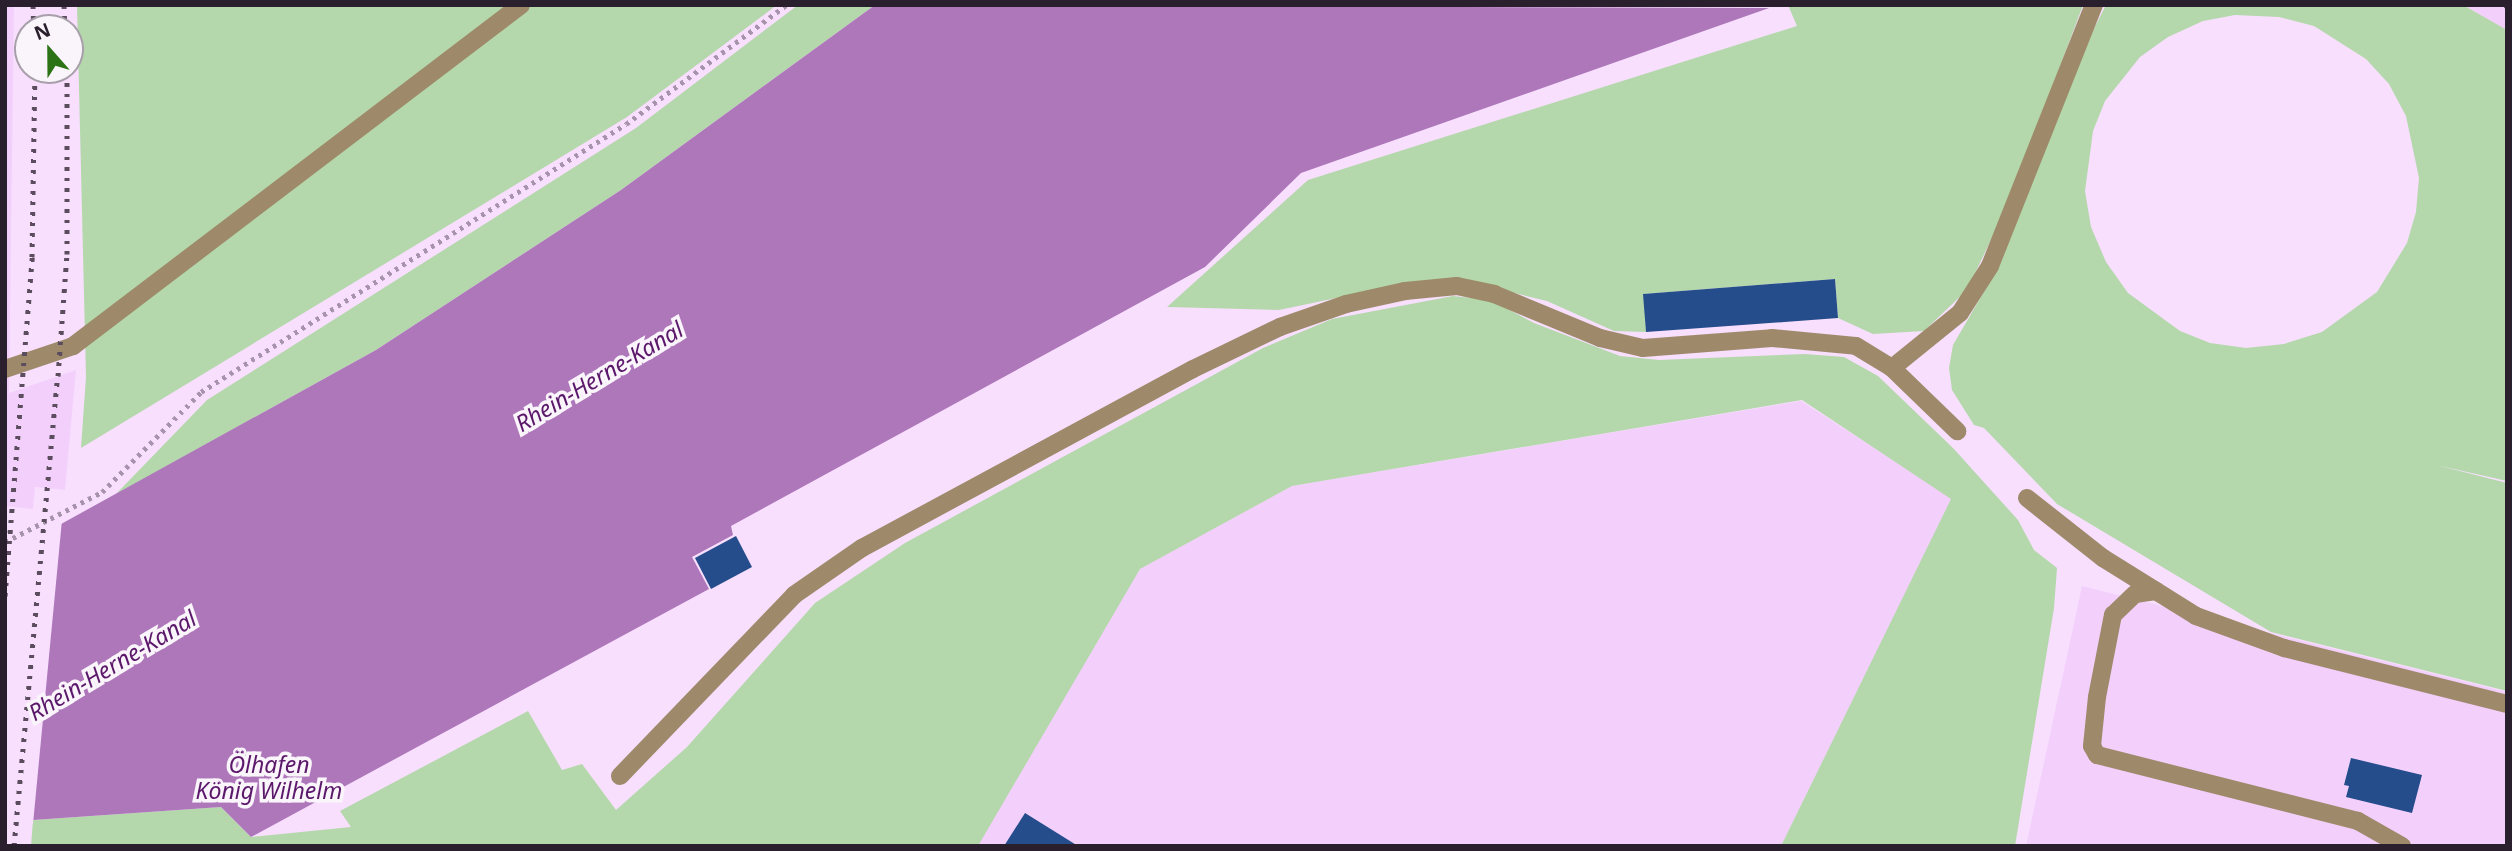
<!DOCTYPE html>
<html>
<head>
<meta charset="utf-8">
<style>
  body { margin:0 }
  #map { position:relative; width:2512px; height:851px; overflow:hidden; background:#f7dffd; font-family:"Noto Sans",sans-serif }
  div>[style] { position:absolute }
  .built>* { inset:0; background:#f3d0fc }
  .green>* { inset:0; background:#b4d8ab }
  .water>* { inset:0; background:#ad77ba }
  .pier>* { inset:0; background:#f7dffd }
  .building>* { inset:0; background:#254c8b }
  .path>* { height:4.5px; margin-top:-2.25px; transform-origin:0; background:repeating-linear-gradient(90deg,#a794ac 0 3.5px,transparent 0 8.5px) }
  .lane>* { height:18px; margin:-9px; padding:0 9px; transform-origin:9px; border-radius:9px; background:#9e8a6a }
  .rail>* { height:5px; margin-top:-2.5px; transform-origin:0; background:repeating-linear-gradient(90deg,#5b4d5e 0 3.5px,transparent 0 10.5px) }
  span { translate:-50% -50%; white-space:nowrap; text-align:center; line-height:1.15; -webkit-text-stroke:7px #faf4fb; paint-order:stroke }
  .water-label { font-size:23px; color:#5b176a; font-style:italic }
  .frame { position:absolute; inset:0; border:7px solid #2a1f2d; pointer-events:none }
  .north { position:absolute; left:14px; top:14px; width:70px; height:70px; box-sizing:border-box; background:#faf4fb; border:2px solid #a79fa9; border-radius:50%; rotate:339deg; font-size:19px; font-weight:700; line-height:28px; text-align:center; color:#2a1f2d }
  .north::after { content:''; display:block; margin:auto; width:24px; height:32px; background:#2b7315; clip-path:polygon(50% 0,100% 100%,50% 72%,0 100%) }
</style>
</head>
<body>
<div id="map">
  <div class="built">
    <i style="clip-path:polygon(5px 5px,14px 5px,9px 393px,76px 370px,65px 490px,35px 487px,33px 509px,5px 506px)"></i>
    <i style="clip-path:polygon(2463px 5px,2507px 5px,2507px 30px)"></i>
    <i style="clip-path:polygon(1801px 401px,1952px 498px,1781px 846px,956px 846px,1141px 568px,1292px 486px)"></i>
    <i style="clip-path:polygon(2082px 586px,2507px 692px,2507px 846px,2026px 846px)"></i>
  </div>
  <div class="green">
    <i style="clip-path:polygon(77px 5px,777px 5px,627px 117px,81px 448px,86px 377px)"></i>
    <i style="clip-path:polygon(798px 5px,875px 5px,621px 190px,376px 350px,116px 494px,207px 400px,636px 128px)"></i>
    <i style="clip-path:polygon(1788px 5px,2083px 5px,2010px 200px,1967px 290px,1924px 331px,1873px 334px,1838px 318px,1835px 279px,1644px 294px,1646px 332px,1614px 331px,1547px 301px,1502px 290px,1394px 286px,1279px 310px,1167px 307px,1308px 180px,1797px 26px)"></i>
    <i style="clip-path:polygon(evenodd,2106px 5px,2463px 5px,2507px 30px,2507px 481px,2436px 465px,2507px 483px,2507px 691px,2271px 632px,2057px 504px,1984px 428px,1974px 425px,1952px 390px,1949px 368px,1953px 345px,1996px 271px,2080px 56px,2106px 5px,2235px 15px,2279px 17px,2314px 26px,2366px 59px,2389px 84px,2406px 116px,2419px 178px,2416px 212px,2407px 243px,2377px 292px,2322px 332px,2284px 344px,2246px 348px,2210px 343px,2180px 331px,2128px 293px,2106px 262px,2091px 227px,2085px 191px,2093px 131px,2105px 101px,2140px 57px,2168px 37px,2203px 21px,2235px 15px)"></i>
    <i style="clip-path:polygon(1453px 296px,1491px 300px,1534px 323px,1620px 356px,1659px 360px,1805px 354px,1844px 357px,1878px 376px,1953px 448px,2018px 520px,2034px 550px,2057px 568px,2054px 608px,2015px 846px,1781px 846px,1951px 499px,1802px 400px,1292px 486px,1140px 569px,978px 846px,31px 846px,33px 820px,221px 807px,251px 837px,351px 827px,340px 811px,528px 711px,562px 770px,582px 764px,616px 810px,687px 747px,815px 603px,905px 543px,1263px 348px,1332px 319px)"></i>
  </div>
  <div class="water">
    <i style="clip-path:polygon(875px 5px,1769px 8px,1301px 173px,1205px 267px,731px 526px,733px 535px,692px 557px,709px 589px,251px 837px,221px 807px,33px 820px,5px 832px,5px 555px,376px 350px,621px 190px)"></i>
  </div>
  <div class="pier">
    <i style="clip-path:polygon(62px 520px,33px 824px,5px 835px,5px 551px)"></i>
  </div>
  <div class="building">
    <i style="clip-path:polygon(1835px 279px,1838px 318px,1646px 332px,1643px 294px)"></i>
    <i style="clip-path:polygon(736px 536px,752px 567px,711px 589px,695px 558px)"></i>
    <i style="clip-path:polygon(2351px 758px,2422px 775px,2412px 813px,2346px 797px,2349px 786px,2344px 785px)"></i>
    <i style="clip-path:polygon(1025px 813px,1078px 846px,1004px 846px)"></i>
  </div>
  <div class="path">
    <i style="left:5px;top:542px;width:109px;rotate:-27.3deg"></i>
    <i style="left:102px;top:492px;width:141px;rotate:-45.3deg"></i>
    <i style="left:201px;top:392px;width:502px;rotate:-32.24deg"></i>
    <i style="left:626px;top:124px;width:199px;rotate:-36.6deg"></i>
  </div>
  <div class="lane">
    <i style="left:1892px;top:368px;width:87px;rotate:-39deg"></i>
    <i style="left:1960px;top:313px;width:56px;rotate:-57.4deg"></i>
    <i style="left:1990px;top:266px;width:281px;rotate:-68.3deg"></i>
    <i style="left:5px;top:369px;width:72px;rotate:-18.7deg"></i>
    <i style="left:73px;top:346px;width:563px;rotate:-37.28deg"></i>
    <i style="left:2027px;top:498px;width:97px;rotate:38.3deg"></i>
    <i style="left:2103px;top:558px;width:62px;rotate:31.9deg"></i>
    <i style="left:620px;top:776px;width:251px;rotate:-46.1deg"></i>
    <i style="left:794px;top:595px;width:83px;rotate:-34.7deg"></i>
    <i style="left:862px;top:548px;width:376px;rotate:-28.4deg"></i>
    <i style="left:1193px;top:369px;width:97px;rotate:-25.8deg"></i>
    <i style="left:1280px;top:327px;width:70px;rotate:-19.2deg"></i>
    <i style="left:1346px;top:304px;width:60px;rotate:-12.4deg"></i>
    <i style="left:1405px;top:291px;width:52px;rotate:-5.5deg"></i>
    <i style="left:1457px;top:286px;width:38px;rotate:12deg"></i>
    <i style="left:1494px;top:294px;width:115px;rotate:22.5deg"></i>
    <i style="left:1600px;top:338px;width:44px;rotate:13.1deg"></i>
    <i style="left:1643px;top:348px;width:129px;rotate:-4.4deg"></i>
    <i style="left:1772px;top:338px;width:84px;rotate:5.4deg"></i>
    <i style="left:1856px;top:346px;width:42px;rotate:31.4deg"></i>
    <i style="left:1892px;top:368px;width:91px;rotate:44.1deg"></i>
    <i style="left:2402px;top:846px;width:51px;rotate:-150.4deg"></i>
    <i style="left:2358px;top:821px;width:269px;rotate:-165.8deg"></i>
    <i style="left:2097px;top:755px;width:10px;rotate:-119deg"></i>
    <i style="left:2092px;top:746px;width:49px;rotate:-84.2deg"></i>
    <i style="left:2097px;top:697px;width:84px;rotate:-79deg"></i>
    <i style="left:2113px;top:615px;width:30px;rotate:-44deg"></i>
    <i style="left:2135px;top:594px;width:21px;rotate:-8deg"></i>
    <i style="left:2156px;top:591px;width:47px;rotate:32deg"></i>
    <i style="left:2196px;top:616px;width:94px;rotate:20deg"></i>
    <i style="left:2284px;top:648px;width:230px;rotate:14.1deg"></i>
  </div>
  <div class="rail">
    <i style="left:33px;top:5px;width:23px;rotate:88deg"></i>
    <i style="left:64px;top:5px;width:23px;rotate:88deg"></i>
    <i style="left:2505px;top:5px;width:2px;rotate:27deg"></i>
    <i style="left:5px;top:596px;width:340px;rotate:-85.4deg"></i>
    <i style="left:32px;top:257px;width:187px;rotate:-89.1deg"></i>
    <i style="left:14px;top:846px;width:472px;rotate:-84.7deg"></i>
    <i style="left:58px;top:376px;width:122px;rotate:-85.8deg"></i>
    <i style="left:67px;top:254px;width:184px;rotate:-90deg"></i>
  </div>
  <div class="water-label">
    <span style="left:599px;top:376px;rotate:-31deg">Rhein-Herne-Kanal</span>
    <span style="left:112px;top:665px;rotate:-31deg">Rhein-Herne-Kanal</span>
    <span style="left:269px;top:777px">Ölhafen<br>König Wilhelm</span>
  </div>
  <div class="frame"></div>
  <div class="north">N</div>
</div>
</body>
</html>
